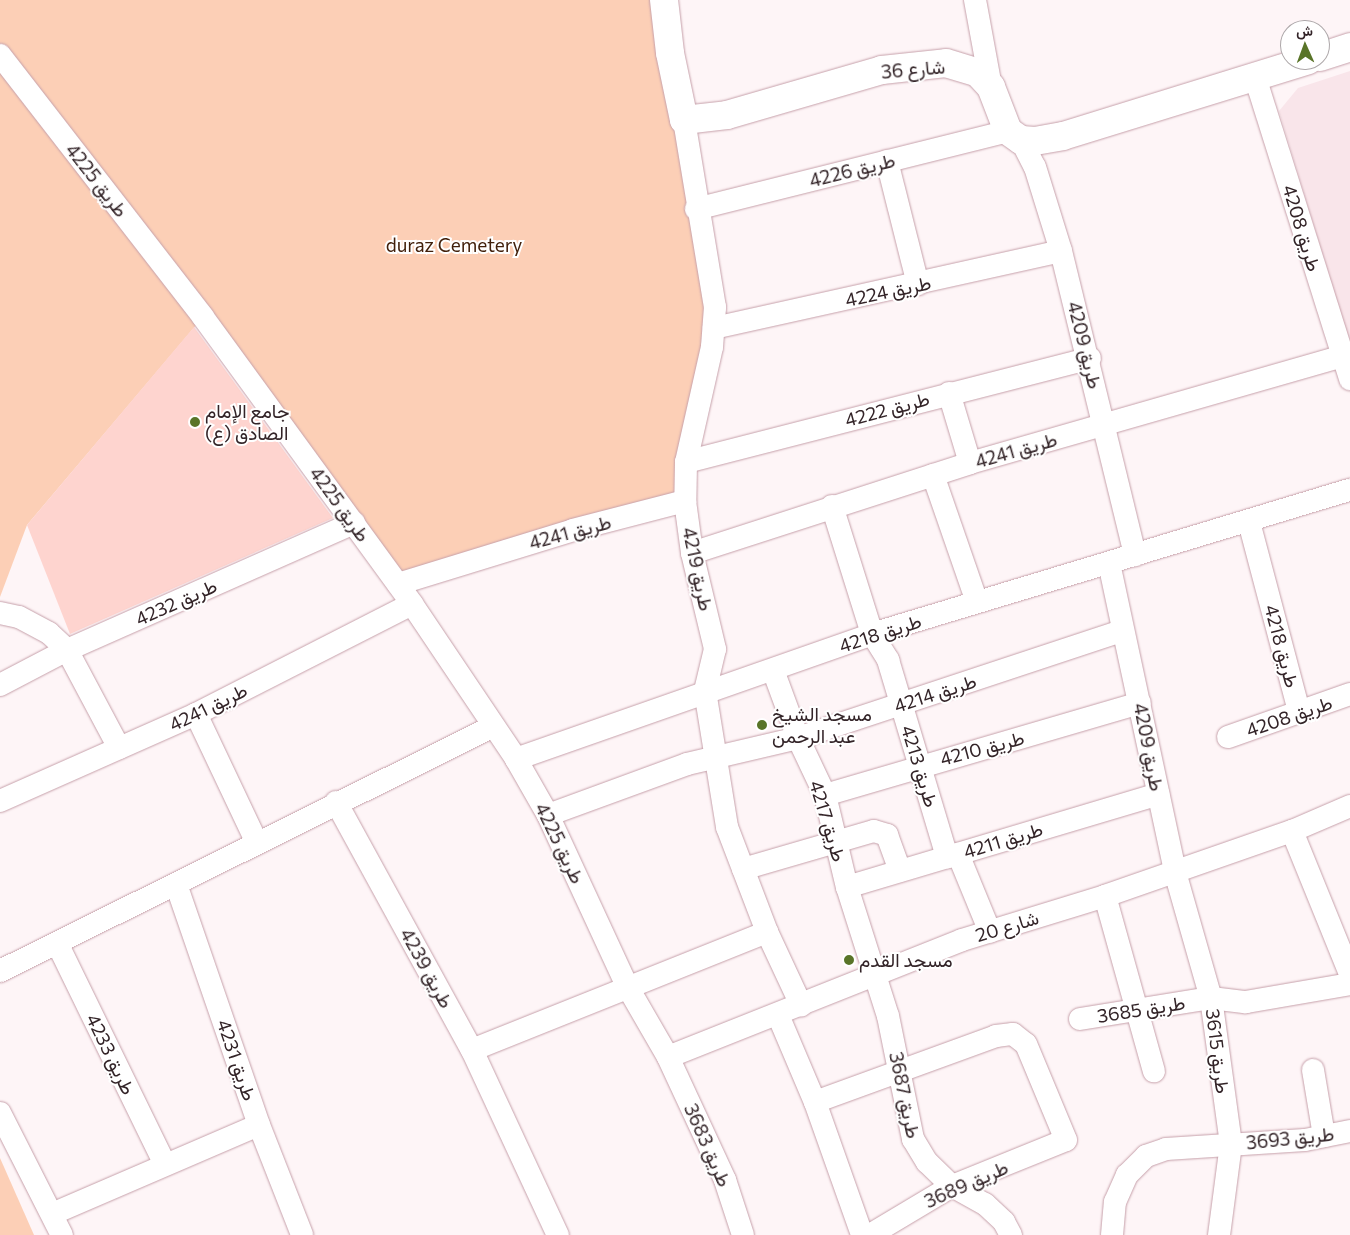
<!DOCTYPE html>
<html>
<head>
<meta charset="utf-8">
<style>
  body { margin:0 }
  #map { position:relative; width:1350px; height:1235px; overflow:hidden; background:#fef5f7; font-family:Commissioner,Vazirmatn,sans-serif }
  div>[style] { position:absolute }
  .built>* { inset:0; background:#f9e5ea }
  .green>* { inset:0; background:#fccfb6 }
  .building>* { inset:0; background:#fed4cf }
  .roads { filter:drop-shadow(0 0 1px #c6a0aa) drop-shadow(0 0 1px #c6a0aa) }
  .street>* { height:22px; margin:-11px; padding:0 11px; transform-origin:11px; border-radius:11px; background:#fff }
  .secondary>* { height:28px; margin:-14px; padding:0 14px; transform-origin:14px; border-radius:14px; background:#fff }
  .dots>* { width:14px; height:14px; translate:-50% -50%; box-sizing:border-box; border:2px solid #fff; border-radius:50% }
  span { translate:-50% -50%; white-space:nowrap; text-align:center; line-height:1.15; -webkit-text-stroke:4px #fff; paint-order:stroke }
  .street-label { font-size:19px; color:#332428 }
  .park-label { font-size:19px; color:#42200b }
  .poi-label { font-size:19px; color:#332428 }
  .left { translate:0 -50%; text-align:left }
  .north { position:absolute; left:1280px; top:20px; width:50px; height:50px; box-sizing:border-box; background:#fff; border:1px solid #ada7a9; border-radius:50%; rotate:358deg; font-size:14px; font-weight:700; line-height:20px; text-align:center; color:#332428 }
  .north::after { content:''; display:block; margin:auto; width:18px; height:22px; background:#597428; clip-path:polygon(50% 0,100% 100%,50% 72%,0 100%) }
</style>
</head>
<body>
<div id="map">
  <div class="built">
    <i style="clip-path:polygon(1350px 71px,1350px 344px,1279px 111px,1298px 88px)"></i>
  </div>
  <div class="green">
    <i style="clip-path:polygon(0 0,659px 0,714px 328px,685px 501px,398px 584px,203px 317px,27px 525px,0 597px)"></i>
    <i style="clip-path:polygon(0 1158px,34px 1235px,0 1235px)"></i>
  </div>
  <div class="building">
    <i style="clip-path:polygon(194px 327px,333px 518px,70px 634px,27px 525px)"></i>
  </div>
  <div class="roads">
    <div class="street">
      <i style="left:975px;top:0;width:88px;rotate:79.6deg"></i>
      <i style="left:0;top:55px;width:331px;rotate:52.2deg"></i>
      <i style="left:203px;top:317px;width:355px;rotate:53.9deg"></i>
      <i style="left:412px;top:604px;width:187px;rotate:56.1deg"></i>
      <i style="left:516px;top:759px;width:64px;rotate:60.3deg"></i>
      <i style="left:548px;top:815px;width:188px;rotate:65.2deg"></i>
      <i style="left:627px;top:986px;width:82px;rotate:60deg"></i>
      <i style="left:668px;top:1057px;width:136px;rotate:65.1deg"></i>
      <i style="left:725px;top:1180px;width:58px;rotate:71.9deg"></i>
      <i style="left:1255px;top:77px;width:317px;rotate:72.5deg"></i>
      <i style="left:684px;top:120px;width:190px;rotate:80.6deg"></i>
      <i style="left:715px;top:307px;width:40px;rotate:94.3deg"></i>
      <i style="left:712px;top:347px;width:118px;rotate:102.7deg"></i>
      <i style="left:686px;top:462px;width:39px;rotate:91deg"></i>
      <i style="left:685px;top:501px;width:52px;rotate:82.3deg"></i>
      <i style="left:692px;top:553px;width:99px;rotate:76.5deg"></i>
      <i style="left:715px;top:649px;width:43px;rotate:103.4deg"></i>
      <i style="left:705px;top:691px;width:138px;rotate:80.8deg"></i>
      <i style="left:727px;top:827px;width:112px;rotate:69.1deg"></i>
      <i style="left:767px;top:932px;width:81px;rotate:65deg"></i>
      <i style="left:1021px;top:140px;width:30px;rotate:63deg"></i>
      <i style="left:1035px;top:167px;width:88px;rotate:72.8deg"></i>
      <i style="left:1061px;top:251px;width:313px;rotate:76.3deg"></i>
      <i style="left:887px;top:161px;width:127px;rotate:75.9deg"></i>
      <i style="left:696px;top:209px;width:322px;rotate:-14deg"></i>
      <i style="left:714px;top:328px;width:355px;rotate:-12.5deg"></i>
      <i style="left:949px;top:393px;width:73px;rotate:73.3deg"></i>
      <i style="left:686px;top:462px;width:417px;rotate:-14.4deg"></i>
      <i style="left:933px;top:475px;width:134px;rotate:70.9deg"></i>
      <i style="left:832px;top:506px;width:134px;rotate:72.6deg"></i>
      <i style="left:872px;top:634px;width:31px;rotate:58deg"></i>
      <i style="left:888px;top:660px;width:206px;rotate:73.3deg"></i>
      <i style="left:1249px;top:522px;width:196px;rotate:75.2deg"></i>
      <i style="left:692px;top:553px;width:292px;rotate:-17.9deg"></i>
      <i style="left:970px;top:463px;width:387px;rotate:-16deg"></i>
      <i style="left:1109px;top:563px;width:316px;rotate:77.9deg"></i>
      <i style="left:1175px;top:872px;width:131px;rotate:74.1deg"></i>
      <i style="left:1211px;top:998px;width:147px;rotate:82.2deg"></i>
      <i style="left:1231px;top:1144px;width:92px;rotate:97.5deg"></i>
      <i style="left:398px;top:584px;width:183px;rotate:-17.1deg"></i>
      <i style="left:573px;top:530px;width:116px;rotate:-14.5deg"></i>
      <i style="left:0;top:613px;width:19px;rotate:12deg"></i>
      <i style="left:19px;top:617px;width:34px;rotate:28deg"></i>
      <i style="left:49px;top:633px;width:25px;rotate:43deg"></i>
      <i style="left:67px;top:650px;width:111px;rotate:62deg"></i>
      <i style="left:773px;top:670px;width:72px;rotate:69.8deg"></i>
      <i style="left:798px;top:738px;width:63px;rotate:64.7deg"></i>
      <i style="left:825px;top:795px;width:95px;rotate:76.6deg"></i>
      <i style="left:847px;top:887px;width:135px;rotate:72.4deg"></i>
      <i style="left:888px;top:1016px;width:126px;rotate:78.5deg"></i>
      <i style="left:913px;top:1139px;width:27px;rotate:59deg"></i>
      <i style="left:927px;top:1162px;width:35px;rotate:44deg"></i>
      <i style="left:952px;top:1186px;width:38px;rotate:29deg"></i>
      <i style="left:985px;top:1204px;width:26px;rotate:43deg"></i>
      <i style="left:1004px;top:1222px;width:15px;rotate:62deg"></i>
      <i style="left:0;top:685px;width:76px;rotate:-27.6deg"></i>
      <i style="left:67px;top:650px;width:314px;rotate:-23.9deg"></i>
      <i style="left:196px;top:714px;width:140px;rotate:64.7deg"></i>
      <i style="left:1228px;top:737px;width:129px;rotate:-19.4deg"></i>
      <i style="left:516px;top:759px;width:377px;rotate:-19.3deg"></i>
      <i style="left:872px;top:634px;width:499px;rotate:-16.8deg"></i>
      <i style="left:825px;top:795px;width:328px;rotate:-16.3deg"></i>
      <i style="left:0;top:801px;width:214px;rotate:-23.9deg"></i>
      <i style="left:196px;top:714px;width:242px;rotate:-27deg"></i>
      <i style="left:336px;top:802px;width:283px;rotate:61.3deg"></i>
      <i style="left:472px;top:1050px;width:204px;rotate:65.1deg"></i>
      <i style="left:548px;top:815px;width:148px;rotate:-20.1deg"></i>
      <i style="left:687px;top:764px;width:114px;rotate:-13.2deg"></i>
      <i style="left:798px;top:738px;width:341px;rotate:-18.3deg"></i>
      <i style="left:1292px;top:831px;width:154px;rotate:67.9deg"></i>
      <i style="left:958px;top:854px;width:84px;rotate:67.7deg"></i>
      <i style="left:743px;top:869px;width:136px;rotate:-16.2deg"></i>
      <i style="left:874px;top:831px;width:14px;rotate:17deg"></i>
      <i style="left:887px;top:835px;width:38px;rotate:70deg"></i>
      <i style="left:176px;top:884px;width:255px;rotate:71deg"></i>
      <i style="left:259px;top:1125px;width:118px;rotate:68.6deg"></i>
      <i style="left:847px;top:887px;width:325px;rotate:-16.6deg"></i>
      <i style="left:1105px;top:896px;width:182px;rotate:74.4deg"></i>
      <i style="left:58px;top:945px;width:244px;rotate:64deg"></i>
      <i style="left:0;top:971px;width:549px;rotate:-26.38deg"></i>
      <i style="left:778px;top:1015px;width:95px;rotate:67deg"></i>
      <i style="left:815px;top:1102px;width:141px;rotate:70.5deg"></i>
      <i style="left:1080px;top:1019px;width:133px;rotate:-9.1deg"></i>
      <i style="left:1211px;top:998px;width:35px;rotate:7deg"></i>
      <i style="left:1246px;top:1002px;width:106px;rotate:-9.8deg"></i>
      <i style="left:472px;top:1050px;width:318px;rotate:-21.8deg"></i>
      <i style="left:668px;top:1057px;width:316px;rotate:-21.7deg"></i>
      <i style="left:962px;top:940px;width:150px;rotate:-17.1deg"></i>
      <i style="left:1105px;top:896px;width:198px;rotate:-19.2deg"></i>
      <i style="left:1292px;top:831px;width:63px;rotate:-23.3deg"></i>
      <i style="left:1313px;top:1070px;width:67px;rotate:80.5deg"></i>
      <i style="left:815px;top:1102px;width:193px;rotate:-20deg"></i>
      <i style="left:996px;top:1036px;width:17px;rotate:-7deg"></i>
      <i style="left:1013px;top:1034px;width:16px;rotate:38deg"></i>
      <i style="left:1026px;top:1044px;width:104px;rotate:67.4deg"></i>
      <i style="left:1066px;top:1140px;width:123px;rotate:158deg"></i>
      <i style="left:952px;top:1186px;width:96px;rotate:149.1deg"></i>
      <i style="left:0;top:1113px;width:137px;rotate:63.1deg"></i>
      <i style="left:52px;top:1214px;width:225px;rotate:-23.3deg"></i>
      <i style="left:1112px;top:1235px;width:33px;rotate:-85deg"></i>
      <i style="left:1115px;top:1202px;width:30px;rotate:-66deg"></i>
      <i style="left:1127px;top:1175px;width:27px;rotate:-45deg"></i>
      <i style="left:1146px;top:1156px;width:21px;rotate:-19deg"></i>
      <i style="left:1166px;top:1149px;width:139px;rotate:-3.7deg"></i>
      <i style="left:1305px;top:1140px;width:46px;rotate:-11.3deg"></i>
    </div>
    <div class="secondary">
      <i style="left:664px;top:0;width:53px;rotate:83.5deg"></i>
      <i style="left:670px;top:53px;width:68px;rotate:78.2deg"></i>
      <i style="left:684px;top:120px;width:43px;rotate:-6.6deg"></i>
      <i style="left:727px;top:115px;width:161px;rotate:-16.2deg"></i>
      <i style="left:882px;top:70px;width:64px;rotate:-6.2deg"></i>
      <i style="left:946px;top:63px;width:34px;rotate:17deg"></i>
      <i style="left:978px;top:73px;width:19px;rotate:47deg"></i>
      <i style="left:991px;top:87px;width:47px;rotate:68.9deg"></i>
      <i style="left:1008px;top:131px;width:16px;rotate:35deg"></i>
      <i style="left:1021px;top:140px;width:14px;rotate:4deg"></i>
      <i style="left:1035px;top:141px;width:28px;rotate:-10deg"></i>
      <i style="left:1063px;top:136px;width:257px;rotate:-17.2deg"></i>
      <i style="left:1320px;top:57px;width:32px;rotate:-18deg"></i>
    </div>
  </div>
  <div class="dots">
    <i style="left:195px;top:422px;background:#597428"></i>
    <i style="left:762px;top:725px;background:#597428"></i>
    <i style="left:849px;top:960px;background:#597428"></i>
  </div>
  <div class="street-label">
    <span style="left:913px;top:69px;rotate:-5deg">شارع 36</span>
    <span style="left:852px;top:170px;rotate:-14deg">طريق 4226</span>
    <span style="left:97px;top:180px;rotate:52deg">طريق 4225</span>
    <span style="left:1302px;top:228px;rotate:73deg">طريق 4208</span>
    <span style="left:888px;top:291px;rotate:-12deg">طريق 4224</span>
    <span style="left:1085px;top:345px;rotate:76deg">طريق 4209</span>
    <span style="left:887px;top:409px;rotate:-15deg">طريق 4222</span>
    <span style="left:1016px;top:450px;rotate:-16deg">طريق 4241</span>
    <span style="left:340px;top:504px;rotate:54deg">طريق 4225</span>
    <span style="left:570px;top:532px;rotate:-15deg">طريق 4241</span>
    <span style="left:698px;top:569px;rotate:78deg">طريق 4219</span>
    <span style="left:176px;top:602px;rotate:-24deg">طريق 4232</span>
    <span style="left:880px;top:633px;rotate:-18deg">طريق 4218</span>
    <span style="left:1282px;top:646px;rotate:75deg">طريق 4218</span>
    <span style="left:935px;top:693px;rotate:-18deg">طريق 4214</span>
    <span style="left:208px;top:707px;rotate:-26deg">طريق 4241</span>
    <span style="left:1289px;top:716px;rotate:-19deg">طريق 4208</span>
    <span style="left:1149px;top:747px;rotate:79deg">طريق 4209</span>
    <span style="left:982px;top:748px;rotate:-15deg">طريق 4210</span>
    <span style="left:920px;top:766px;rotate:73deg">طريق 4213</span>
    <span style="left:828px;top:821px;rotate:73deg">طريق 4217</span>
    <span style="left:1003px;top:840px;rotate:-17deg">طريق 4211</span>
    <span style="left:560px;top:843px;rotate:64deg">طريق 4225</span>
    <span style="left:1007px;top:926px;rotate:-17deg">شارع 20</span>
    <span style="left:427px;top:968px;rotate:61deg">طريق 4239</span>
    <span style="left:1141px;top:1009px;rotate:-9deg">طريق 3685</span>
    <span style="left:1218px;top:1051px;rotate:83deg">طريق 3615</span>
    <span style="left:111px;top:1054px;rotate:64deg">طريق 4233</span>
    <span style="left:237px;top:1060px;rotate:71deg">طريق 4231</span>
    <span style="left:905px;top:1095px;rotate:78deg">طريق 3687</span>
    <span style="left:1290px;top:1138px;rotate:-6deg">طريق 3693</span>
    <span style="left:708px;top:1145px;rotate:66deg">طريق 3683</span>
    <span style="left:966px;top:1184px;rotate:-24deg">طريق 3689</span>
  </div>
  <div class="park-label">
    <span style="left:454px;top:245px">duraz Cemetery</span>
  </div>
  <div class="poi-label">
    <span class="left" style="left:205px;top:422px">جامع الإمام<br>الصادق (ع)</span>
    <span class="left" style="left:772px;top:725px">مسجد الشيخ<br>عبد الرحمن</span>
    <span class="left" style="left:859px;top:960px">مسجد القدم</span>
  </div>
  <div class="north">ش</div>
</div>
</body>
</html>
